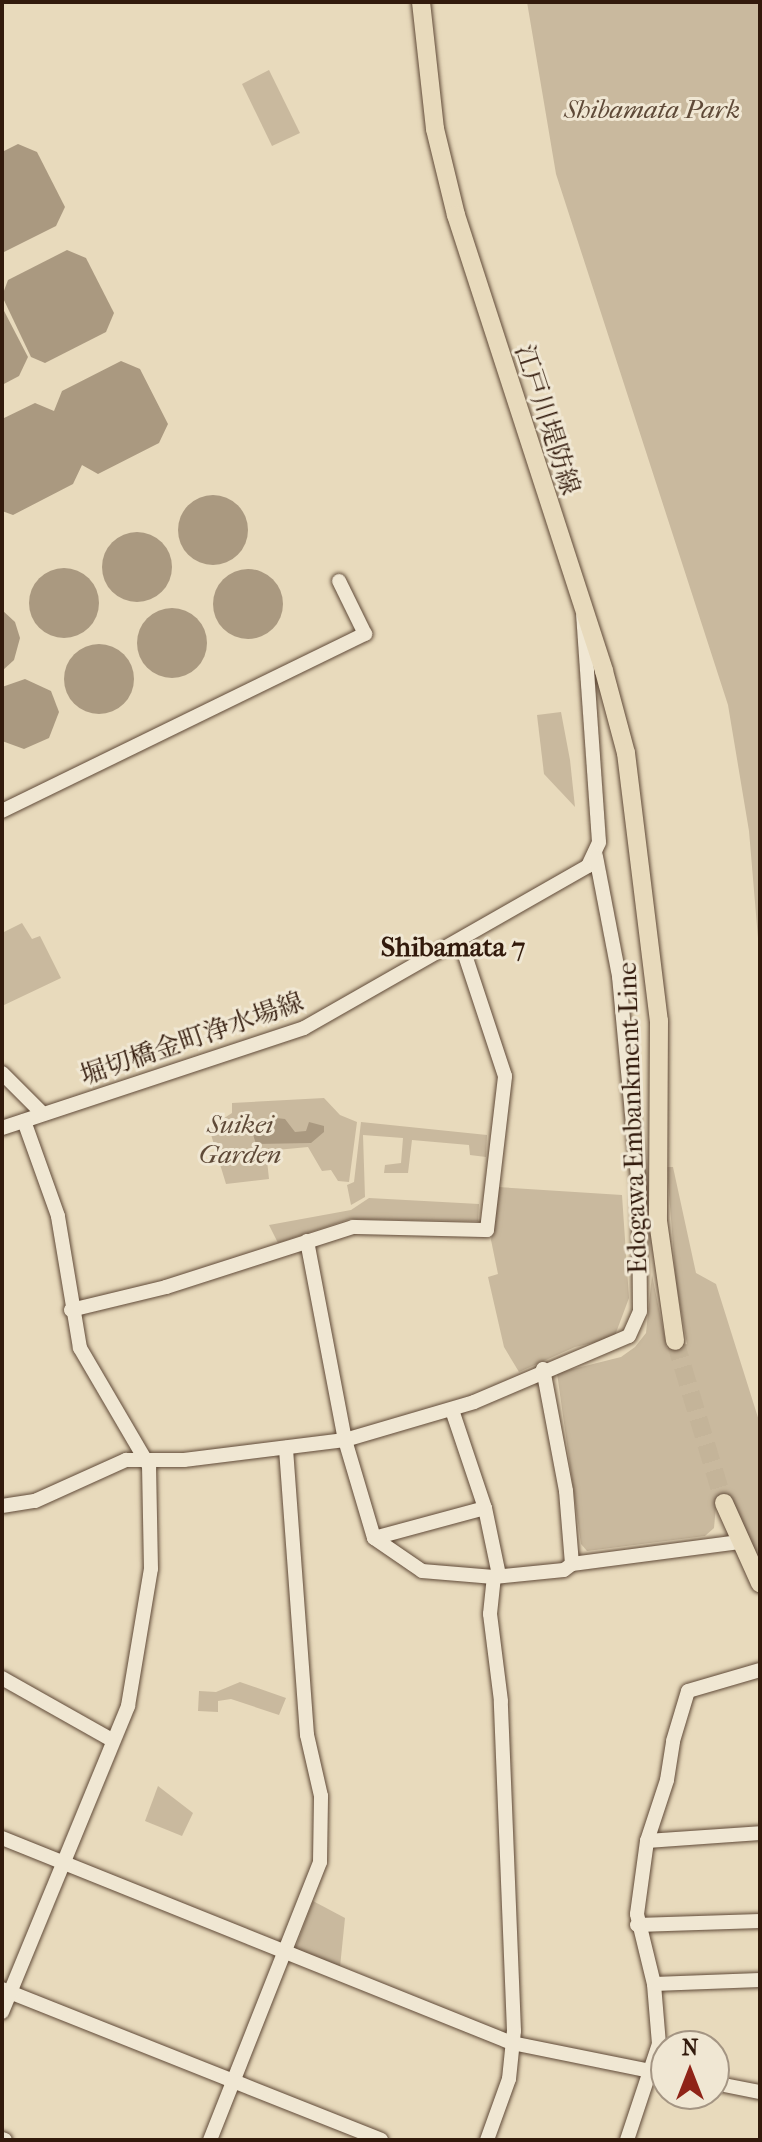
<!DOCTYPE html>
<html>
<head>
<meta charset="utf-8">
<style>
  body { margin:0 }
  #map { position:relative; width:762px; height:2142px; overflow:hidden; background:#e8dabc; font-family:"IM FELL French Canon","Noto Serif JP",serif }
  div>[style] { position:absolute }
  .green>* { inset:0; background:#c9b99e }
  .water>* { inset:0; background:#aa9980 }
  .round { border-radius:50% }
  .major-tunnel>* { height:18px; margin-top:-9px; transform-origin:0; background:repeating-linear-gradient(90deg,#c4b499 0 18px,transparent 0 27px) }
  .roads { filter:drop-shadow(0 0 2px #604a38) drop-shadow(0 0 2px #604a38) }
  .minor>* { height:14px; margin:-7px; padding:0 7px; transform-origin:7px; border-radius:7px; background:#f0e7d3 }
  .major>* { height:18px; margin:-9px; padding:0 9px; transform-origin:9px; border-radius:9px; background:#e8dabc }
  span { translate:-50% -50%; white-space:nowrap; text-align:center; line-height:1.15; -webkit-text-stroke:6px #f0e7d3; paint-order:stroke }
  .park-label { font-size:26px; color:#5f4a38; font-style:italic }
  .street-label { font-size:26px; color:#321a0c }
  .neighbourhood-label { font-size:28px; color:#321a0c; font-weight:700 }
  .frame { position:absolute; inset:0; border:4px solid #321a0c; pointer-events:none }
  .north { position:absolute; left:650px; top:2030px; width:80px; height:80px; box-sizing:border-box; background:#f0e7d3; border:2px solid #a49583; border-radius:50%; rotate:0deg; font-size:22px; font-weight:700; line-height:32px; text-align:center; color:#321a0c }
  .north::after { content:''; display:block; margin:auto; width:28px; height:36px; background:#8f2418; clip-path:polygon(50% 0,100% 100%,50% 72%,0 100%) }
</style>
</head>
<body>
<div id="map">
  <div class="green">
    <i style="clip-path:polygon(527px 2px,760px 2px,760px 962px,749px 831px,728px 705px,556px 174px)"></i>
    <i style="clip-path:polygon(269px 70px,300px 133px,272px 146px,242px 84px)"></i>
    <i style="clip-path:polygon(561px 712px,570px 760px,575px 807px,544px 774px,537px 715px)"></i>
    <i style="clip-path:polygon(22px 923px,32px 939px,40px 936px,61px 978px,2px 1006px,2px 933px)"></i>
    <i style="clip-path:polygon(324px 1098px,340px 1115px,357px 1122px,349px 1182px,338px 1181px,331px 1170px,322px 1171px,308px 1147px,266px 1151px,269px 1179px,226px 1184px,209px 1128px,232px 1113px,232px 1103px)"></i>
    <i style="clip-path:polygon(361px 1122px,487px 1135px,486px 1157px,470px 1155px,469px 1145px,412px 1140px,408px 1173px,384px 1173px,385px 1165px,401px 1163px,403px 1138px,363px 1135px,365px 1197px,351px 1205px,347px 1185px,354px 1182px)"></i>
    <i style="clip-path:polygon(667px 1167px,673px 1167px,696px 1273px,716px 1284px,760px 1424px,760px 1562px,716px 1506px,714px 1528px,705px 1536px,587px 1551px,581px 1544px,557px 1373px,621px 1357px,635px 1347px,646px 1333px,652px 1275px,667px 1348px,687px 1344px,676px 1283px)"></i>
    <i style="clip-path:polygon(498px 1187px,622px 1195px,629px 1298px,614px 1338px,575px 1347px,519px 1372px,504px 1347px,488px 1277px,498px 1274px,491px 1240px)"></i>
    <i style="clip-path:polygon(369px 1198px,479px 1204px,478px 1221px,350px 1219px,278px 1243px,269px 1225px,351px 1210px)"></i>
    <i style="clip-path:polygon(240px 1682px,286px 1698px,279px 1715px,231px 1699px,218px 1701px,218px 1712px,198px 1711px,199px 1691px,216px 1692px)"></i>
    <i style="clip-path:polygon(158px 1786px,193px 1813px,182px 1836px,145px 1821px)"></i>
    <i style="clip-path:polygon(313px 1901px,345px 1918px,340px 1967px,295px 1949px)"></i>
  </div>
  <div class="water">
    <i style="clip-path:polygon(18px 144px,37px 152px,65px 207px,56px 226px,2px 253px,2px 152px)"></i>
    <i style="clip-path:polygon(67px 250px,86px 258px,114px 313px,106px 332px,45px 363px,31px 357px,2px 296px,8px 280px)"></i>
    <i style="clip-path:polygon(2px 307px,28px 357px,19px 376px,2px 385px)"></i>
    <i style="clip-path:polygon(121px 361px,140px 369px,168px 424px,159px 443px,98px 474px,82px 465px,73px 484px,13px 515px,2px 511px,2px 419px,35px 403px,54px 411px,62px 391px)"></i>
    <i class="round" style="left:178px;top:495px;width:70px;height:70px"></i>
    <i class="round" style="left:102px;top:532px;width:70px;height:70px"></i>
    <i class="round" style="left:29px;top:568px;width:70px;height:70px"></i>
    <i class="round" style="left:213px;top:569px;width:70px;height:70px"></i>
    <i class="round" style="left:137px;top:608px;width:70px;height:70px"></i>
    <i style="clip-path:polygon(2px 610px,15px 622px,20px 638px,14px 660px,2px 671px)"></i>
    <i class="round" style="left:64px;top:644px;width:70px;height:70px"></i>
    <i style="clip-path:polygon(25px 679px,51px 691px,59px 712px,49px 738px,24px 749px,2px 741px,2px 687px)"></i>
    <i style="clip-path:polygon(276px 1118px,285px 1119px,295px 1132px,306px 1131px,309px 1122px,324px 1126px,324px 1132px,311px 1143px,256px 1144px,252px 1131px,267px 1129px)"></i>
  </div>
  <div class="major-tunnel">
    <i style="left:675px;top:1341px;width:169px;rotate:73.2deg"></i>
  </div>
  <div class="roads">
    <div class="minor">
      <i style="left:2px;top:811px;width:404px;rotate:-26deg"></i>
      <i style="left:365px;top:634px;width:59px;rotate:-116.1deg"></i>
      <i style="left:2px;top:1073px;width:58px;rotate:45deg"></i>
      <i style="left:2px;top:1128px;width:318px;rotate:-18.3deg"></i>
      <i style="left:304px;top:1028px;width:327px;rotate:-29.7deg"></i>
      <i style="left:588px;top:866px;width:26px;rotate:-65deg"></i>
      <i style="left:599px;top:842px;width:227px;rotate:-94deg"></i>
      <i style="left:307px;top:1241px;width:203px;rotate:79.2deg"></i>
      <i style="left:345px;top:1440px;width:102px;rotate:73.5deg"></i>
      <i style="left:374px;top:1538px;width:58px;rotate:34.5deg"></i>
      <i style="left:422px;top:1571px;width:72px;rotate:4.8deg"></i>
      <i style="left:494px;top:1577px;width:70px;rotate:-5.7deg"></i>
      <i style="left:564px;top:1570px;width:10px;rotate:-37deg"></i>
      <i style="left:71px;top:1310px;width:98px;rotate:-13.6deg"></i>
      <i style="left:166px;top:1287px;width:196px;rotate:-17.8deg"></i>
      <i style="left:353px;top:1227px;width:134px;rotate:1.3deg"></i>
      <i style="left:487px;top:1230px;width:155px;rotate:-83.3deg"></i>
      <i style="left:505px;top:1076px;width:143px;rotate:-108.3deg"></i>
      <i style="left:543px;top:1369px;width:124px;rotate:79.3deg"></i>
      <i style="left:566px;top:1491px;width:73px;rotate:85.3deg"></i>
      <i style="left:572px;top:1564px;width:167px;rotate:-7.5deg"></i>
      <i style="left:452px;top:1410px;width:103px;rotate:71.4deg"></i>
      <i style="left:485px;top:1508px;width:68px;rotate:78.2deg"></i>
      <i style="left:2px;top:1506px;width:33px;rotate:-9deg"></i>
      <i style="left:35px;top:1501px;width:100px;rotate:-24.3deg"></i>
      <i style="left:126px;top:1460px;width:58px"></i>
      <i style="left:184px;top:1460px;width:162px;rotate:-7.1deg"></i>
      <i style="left:345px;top:1440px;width:134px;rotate:-16.4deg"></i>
      <i style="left:474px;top:1402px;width:168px;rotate:-23.1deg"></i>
      <i style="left:629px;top:1336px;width:27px;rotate:-66deg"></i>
      <i style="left:640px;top:1311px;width:123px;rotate:-90.5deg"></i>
      <i style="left:639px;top:1188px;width:213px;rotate:-95.4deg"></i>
      <i style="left:619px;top:976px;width:122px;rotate:-100.9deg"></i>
      <i style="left:374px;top:1538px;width:115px;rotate:-15.1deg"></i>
      <i style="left:2px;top:1678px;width:126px;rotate:29.4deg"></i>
      <i style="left:2px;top:1838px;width:550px;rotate:21.9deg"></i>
      <i style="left:512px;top:2043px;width:157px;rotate:11.4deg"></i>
      <i style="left:647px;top:1841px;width:113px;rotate:-4deg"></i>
      <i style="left:637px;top:1925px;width:123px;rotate:-1.9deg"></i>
      <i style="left:654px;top:1984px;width:106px;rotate:-2.2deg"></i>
      <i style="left:2px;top:1989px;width:408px;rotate:21.7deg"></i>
      <i style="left:2px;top:2012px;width:331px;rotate:-67.6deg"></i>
      <i style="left:128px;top:1706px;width:139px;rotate:-80.5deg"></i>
      <i style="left:151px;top:1569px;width:103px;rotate:-91.1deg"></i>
      <i style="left:149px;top:1466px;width:137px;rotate:-120.3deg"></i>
      <i style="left:80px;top:1348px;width:134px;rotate:-99.5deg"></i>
      <i style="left:58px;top:1216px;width:101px;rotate:-109.7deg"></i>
      <i style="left:714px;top:2083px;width:47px;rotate:11.1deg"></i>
      <i style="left:2px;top:2139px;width:3px;rotate:18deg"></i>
      <i style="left:210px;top:2140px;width:299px;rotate:-68.4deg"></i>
      <i style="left:320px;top:1862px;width:66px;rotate:-89.1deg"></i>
      <i style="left:321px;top:1796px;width:63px;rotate:-102.9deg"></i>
      <i style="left:307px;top:1735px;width:288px;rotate:-94.2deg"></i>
      <i style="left:487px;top:2140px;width:65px;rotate:-70.2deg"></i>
      <i style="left:509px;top:2079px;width:48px;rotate:-84.1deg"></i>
      <i style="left:514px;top:2031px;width:330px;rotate:-92.3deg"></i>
      <i style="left:501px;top:1701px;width:88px;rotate:-97.2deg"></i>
      <i style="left:490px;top:1614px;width:37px;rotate:-84deg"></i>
      <i style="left:627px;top:2140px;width:101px;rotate:-71.6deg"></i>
      <i style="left:659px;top:2044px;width:60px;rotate:-94.8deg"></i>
      <i style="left:654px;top:1984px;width:72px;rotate:-103.7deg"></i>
      <i style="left:637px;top:1914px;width:74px;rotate:-82.2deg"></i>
      <i style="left:647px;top:1841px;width:64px;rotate:-71.8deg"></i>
      <i style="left:667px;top:1780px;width:39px;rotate:-81deg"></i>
      <i style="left:673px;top:1741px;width:52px;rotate:-73.3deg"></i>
      <i style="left:688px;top:1691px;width:75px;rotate:-16.3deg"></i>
    </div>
    <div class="major">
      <i style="left:421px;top:2px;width:128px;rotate:83.7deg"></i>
      <i style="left:435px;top:129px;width:89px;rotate:76.3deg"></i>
      <i style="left:456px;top:215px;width:479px;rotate:72deg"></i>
      <i style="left:604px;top:671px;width:85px;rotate:75deg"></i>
      <i style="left:626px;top:753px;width:270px;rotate:83deg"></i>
      <i style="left:659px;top:1021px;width:200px;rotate:90.3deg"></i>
      <i style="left:658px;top:1221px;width:121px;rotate:81.9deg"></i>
      <i style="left:724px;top:1503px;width:88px;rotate:65.8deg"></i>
    </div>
  </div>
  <div class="park-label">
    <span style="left:652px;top:110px">Shibamata Park</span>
    <span style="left:240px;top:1140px">Suikei<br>Garden</span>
  </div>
  <div class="street-label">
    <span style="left:547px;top:420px;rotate:72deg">江戸川堤防線</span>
    <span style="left:192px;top:1039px;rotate:-19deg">堀切橋金町浄水場線</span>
    <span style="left:633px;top:1118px;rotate:-92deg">Edogawa Embankment Line</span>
  </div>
  <div class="neighbourhood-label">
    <span style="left:453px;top:947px">Shibamata 7</span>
  </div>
  <div class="frame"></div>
  <div class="north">N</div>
</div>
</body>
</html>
